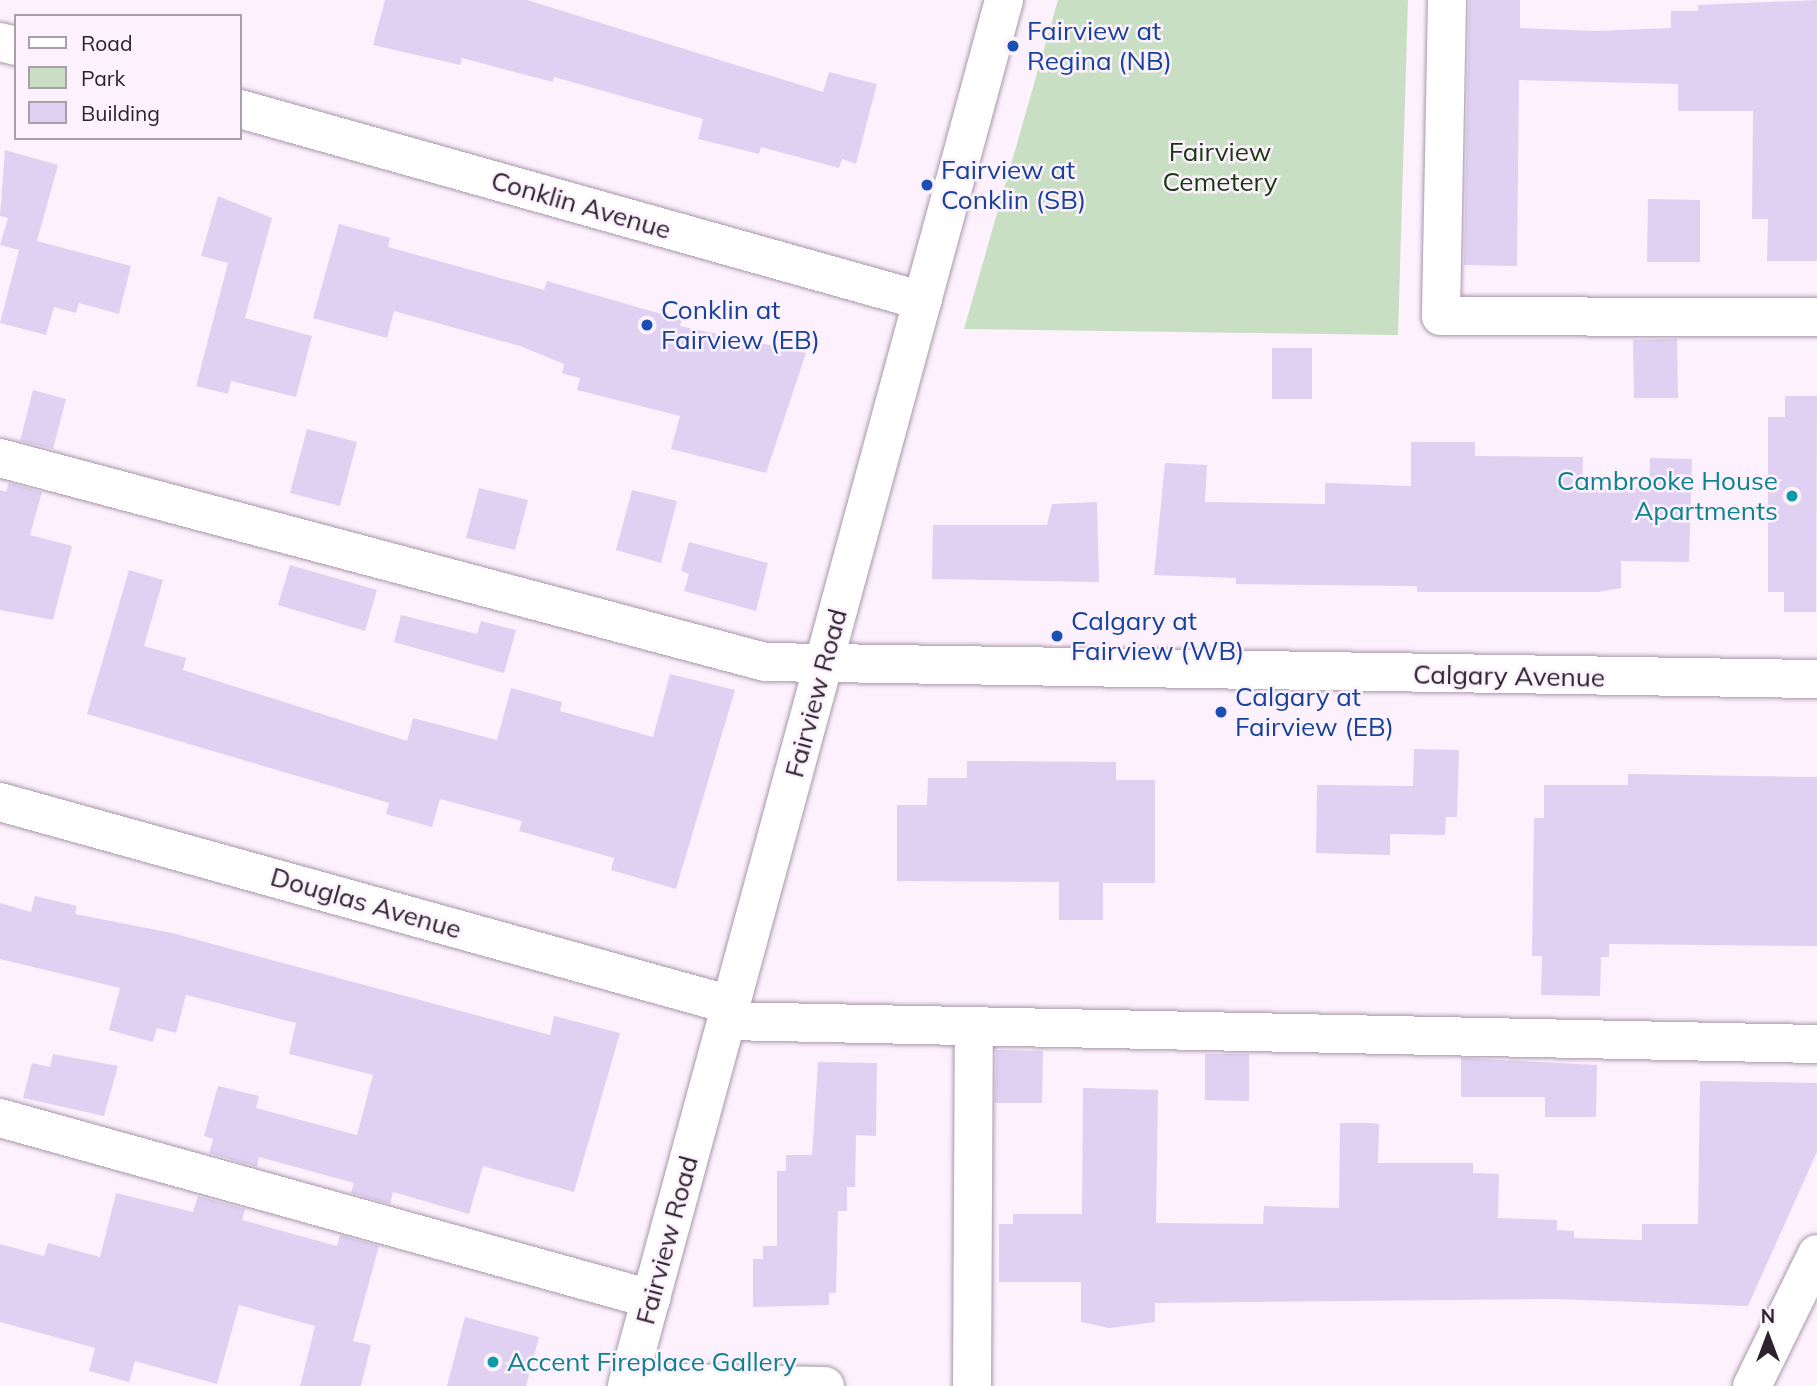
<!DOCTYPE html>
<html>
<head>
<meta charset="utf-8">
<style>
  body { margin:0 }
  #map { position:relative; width:1817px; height:1386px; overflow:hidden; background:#fdf1fe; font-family:Mulish,sans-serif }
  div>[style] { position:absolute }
  .green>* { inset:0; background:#c9dfc3 }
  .building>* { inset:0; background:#e0d0f2 }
  .roads { filter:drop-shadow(0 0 2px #a997ab) drop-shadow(0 0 2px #a997ab) }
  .minor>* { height:38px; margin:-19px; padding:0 19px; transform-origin:19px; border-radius:19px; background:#fff }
  .major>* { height:38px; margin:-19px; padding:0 19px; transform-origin:19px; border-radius:19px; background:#fff }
  .dots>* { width:19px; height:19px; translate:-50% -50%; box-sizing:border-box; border:4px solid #fdf1fe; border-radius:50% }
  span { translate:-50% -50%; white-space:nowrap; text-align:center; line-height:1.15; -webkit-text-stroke:5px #fdf1fe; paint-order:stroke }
  .transit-label { font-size:26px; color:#164399 }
  .left { translate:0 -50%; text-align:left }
  .park-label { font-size:26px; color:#17390e }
  .street-label { font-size:26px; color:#2b242c }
  .culture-label { font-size:26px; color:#0d838f }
  .right { translate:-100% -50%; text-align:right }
  .legend { position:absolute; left:14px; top:14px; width:228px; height:126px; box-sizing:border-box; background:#fdf1fe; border:2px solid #a99faa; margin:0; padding:9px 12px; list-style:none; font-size:21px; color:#2b242c }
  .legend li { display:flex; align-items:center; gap:14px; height:35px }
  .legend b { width:35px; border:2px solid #a99faa }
  .north { position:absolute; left:1733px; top:1302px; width:70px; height:70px; -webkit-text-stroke:5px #fdf1fe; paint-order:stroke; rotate:0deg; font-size:19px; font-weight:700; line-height:28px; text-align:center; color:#2b242c }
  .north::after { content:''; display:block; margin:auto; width:24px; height:32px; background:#2b242c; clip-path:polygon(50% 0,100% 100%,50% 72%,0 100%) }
</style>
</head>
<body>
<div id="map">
  <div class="green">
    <i style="clip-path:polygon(1058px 0,1408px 0,1398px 335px,964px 329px)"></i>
  </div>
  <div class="building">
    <i style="clip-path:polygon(385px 0,527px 0,823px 92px,829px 72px,877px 84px,856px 164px,842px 159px,839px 168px,761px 147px,759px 154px,698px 139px,703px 119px,554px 77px,553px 82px,462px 58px,460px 65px,373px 45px)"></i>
    <i style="clip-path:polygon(1469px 0,1520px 0,1520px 28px,1596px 31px,1671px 28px,1671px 11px,1698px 11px,1698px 5px,1817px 0,1817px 261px,1767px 261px,1768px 219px,1752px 219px,1753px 111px,1678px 111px,1678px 84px,1519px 80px,1517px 266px,1464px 265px)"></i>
    <i style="clip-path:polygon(5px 150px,58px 165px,37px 241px,131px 266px,119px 314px,79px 303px,76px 313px,54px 307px,46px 335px,0 323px,19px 250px,0 245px,8px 218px,0 216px)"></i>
    <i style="clip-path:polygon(218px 196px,272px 218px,245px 318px,312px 336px,296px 397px,231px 381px,228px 394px,196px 386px,228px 263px,201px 256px)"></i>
    <i style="clip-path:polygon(1648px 199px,1700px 200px,1700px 262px,1647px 262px)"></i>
    <i style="clip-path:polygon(339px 224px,390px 238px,388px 247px,544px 290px,547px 281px,682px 320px,680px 326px,806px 353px,766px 473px,671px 449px,680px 416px,577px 390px,580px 378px,562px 373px,564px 364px,520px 346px,394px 311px,387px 338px,313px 318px)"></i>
    <i style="clip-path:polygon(1677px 339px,1678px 398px,1634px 398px,1633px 340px)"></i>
    <i style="clip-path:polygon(1272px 348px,1312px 348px,1312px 399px,1272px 399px)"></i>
    <i style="clip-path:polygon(33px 390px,66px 399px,53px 449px,20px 441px)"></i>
    <i style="clip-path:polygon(1785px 396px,1817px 396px,1816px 612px,1784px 612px,1784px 592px,1768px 592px,1768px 417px,1785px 417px)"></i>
    <i style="clip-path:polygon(307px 429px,357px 442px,340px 506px,290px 493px)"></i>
    <i style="clip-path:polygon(1411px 442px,1475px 442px,1475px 456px,1583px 457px,1582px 489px,1649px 488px,1650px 458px,1692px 459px,1689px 562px,1621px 561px,1621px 588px,1598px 592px,1417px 592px,1417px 586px,1236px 584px,1236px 578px,1154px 575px,1165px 463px,1207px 465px,1205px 502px,1325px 504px,1325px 483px,1411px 486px)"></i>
    <i style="clip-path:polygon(9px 483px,42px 492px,30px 535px,72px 546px,53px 620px,0 610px,0 490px,6px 492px)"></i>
    <i style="clip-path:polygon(479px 488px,528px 500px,515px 550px,466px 538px)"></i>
    <i style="clip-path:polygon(632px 490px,677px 501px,661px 563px,616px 550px)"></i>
    <i style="clip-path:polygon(1097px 502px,1099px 582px,932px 579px,933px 525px,1047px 525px,1052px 504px)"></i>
    <i style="clip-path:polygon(689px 542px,768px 563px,756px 611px,684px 591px,689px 574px,681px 571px)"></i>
    <i style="clip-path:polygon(290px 565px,377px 590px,365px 631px,278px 605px)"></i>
    <i style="clip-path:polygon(129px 570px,163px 580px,144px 646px,186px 658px,183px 670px,407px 741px,413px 718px,497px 740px,511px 688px,562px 702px,560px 711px,653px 737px,670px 674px,735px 690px,676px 889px,611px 870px,614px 858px,519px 831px,522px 821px,440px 799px,432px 827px,386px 814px,389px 803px,87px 714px)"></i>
    <i style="clip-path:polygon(401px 615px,477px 634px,481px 621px,516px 630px,504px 673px,394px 642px)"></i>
    <i style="clip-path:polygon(1414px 749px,1459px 750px,1457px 817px,1446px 817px,1445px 835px,1390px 834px,1390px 855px,1316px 853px,1317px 785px,1413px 786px)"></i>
    <i style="clip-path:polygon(967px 761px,1116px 762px,1116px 780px,1155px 780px,1155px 883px,1103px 883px,1103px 920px,1059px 920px,1059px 882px,897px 881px,897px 805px,927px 805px,928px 778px,967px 778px)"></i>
    <i style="clip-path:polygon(1628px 774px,1817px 777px,1817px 946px,1609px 944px,1609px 957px,1601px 957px,1600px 996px,1541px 995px,1542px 956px,1532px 956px,1534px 818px,1544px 818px,1544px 785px,1628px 785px)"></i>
    <i style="clip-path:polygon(35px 896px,77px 906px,75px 914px,172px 933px,550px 1035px,554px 1016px,620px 1033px,574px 1192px,483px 1166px,469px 1214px,393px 1192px,390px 1204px,351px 1193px,354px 1183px,259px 1157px,257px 1167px,209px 1153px,213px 1139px,204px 1136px,218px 1086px,259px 1096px,256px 1108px,357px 1135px,373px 1075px,289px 1054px,296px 1023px,186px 995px,176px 1033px,157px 1028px,153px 1042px,109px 1030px,120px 988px,0 959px,0 903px,31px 912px)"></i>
    <i style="clip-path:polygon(996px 1050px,1043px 1051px,1042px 1103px,995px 1103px)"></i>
    <i style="clip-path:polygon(53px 1054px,118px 1066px,104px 1116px,23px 1098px,32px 1063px,50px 1067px)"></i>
    <i style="clip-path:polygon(1205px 1054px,1249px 1054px,1249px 1101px,1205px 1100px)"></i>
    <i style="clip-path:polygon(1461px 1058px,1597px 1065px,1596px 1117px,1545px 1117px,1545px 1097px,1461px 1097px)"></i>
    <i style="clip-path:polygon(818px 1062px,877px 1063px,876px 1136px,856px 1135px,855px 1187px,847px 1187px,847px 1211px,838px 1211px,836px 1293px,829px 1293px,829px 1305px,753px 1307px,753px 1259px,763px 1259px,763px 1246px,777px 1246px,777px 1171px,786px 1171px,786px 1155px,812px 1155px)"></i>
    <i style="clip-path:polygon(1700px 1081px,1817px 1083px,1817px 1152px,1748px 1306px,1554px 1299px,1155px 1303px,1155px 1322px,1109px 1328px,1081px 1322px,1081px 1282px,999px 1282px,999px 1224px,1013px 1224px,1013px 1214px,1082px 1214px,1083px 1088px,1158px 1090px,1156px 1223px,1263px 1224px,1264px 1206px,1339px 1208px,1340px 1123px,1372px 1123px,1379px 1124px,1378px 1163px,1473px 1163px,1473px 1173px,1499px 1174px,1498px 1218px,1557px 1220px,1557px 1230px,1574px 1231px,1574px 1238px,1642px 1240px,1642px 1224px,1698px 1224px)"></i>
    <i style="clip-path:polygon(116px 1193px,193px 1212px,198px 1196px,245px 1209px,242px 1220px,337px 1246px,340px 1235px,379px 1246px,353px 1341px,371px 1345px,361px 1386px,300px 1386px,315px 1326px,239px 1305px,217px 1384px,135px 1361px,129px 1382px,89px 1371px,95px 1348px,0 1322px,0 1244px,44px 1256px,48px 1243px,100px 1257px)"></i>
    <i style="clip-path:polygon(465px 1317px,539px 1337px,526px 1386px,447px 1386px)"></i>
  </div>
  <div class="roads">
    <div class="minor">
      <i style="left:1447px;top:0;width:316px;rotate:91.1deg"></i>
      <i style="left:1441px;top:316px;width:376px;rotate:0.2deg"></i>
      <i style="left:0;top:42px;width:16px;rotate:14deg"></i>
      <i style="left:240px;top:109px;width:709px;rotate:15.7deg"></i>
      <i style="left:0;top:458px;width:792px;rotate:14.93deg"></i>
      <i style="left:765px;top:662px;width:1052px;rotate:0.93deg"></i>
      <i style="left:0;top:802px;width:759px;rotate:15.52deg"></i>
      <i style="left:727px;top:1021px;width:1090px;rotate:1.21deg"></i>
      <i style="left:0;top:1118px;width:676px;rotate:15.54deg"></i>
      <i style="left:628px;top:1382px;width:197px;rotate:1.2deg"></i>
      <i style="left:972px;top:1386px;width:359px;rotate:-89.7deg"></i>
      <i style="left:1752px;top:1386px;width:147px;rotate:-63.8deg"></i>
    </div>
    <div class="major">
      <i style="left:627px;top:1386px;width:1436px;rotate:-74.78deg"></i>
    </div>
  </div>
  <div class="dots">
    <i style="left:1013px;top:46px;background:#1a4fb4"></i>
    <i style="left:927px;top:185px;background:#1a4fb4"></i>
    <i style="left:647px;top:325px;background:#1a4fb4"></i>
    <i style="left:1792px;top:496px;background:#0f9aa8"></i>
    <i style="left:1057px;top:636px;background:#1a4fb4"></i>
    <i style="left:1221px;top:712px;background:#1a4fb4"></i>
    <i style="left:493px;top:1362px;background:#0f9aa8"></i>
  </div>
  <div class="transit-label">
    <span class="left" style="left:1027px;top:46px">Fairview at<br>Regina (NB)</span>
    <span class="left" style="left:941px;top:185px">Fairview at<br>Conklin (SB)</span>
    <span class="left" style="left:661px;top:325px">Conklin at<br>Fairview (EB)</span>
    <span class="left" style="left:1071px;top:636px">Calgary at<br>Fairview (WB)</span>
    <span class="left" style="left:1235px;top:712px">Calgary at<br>Fairview (EB)</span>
  </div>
  <div class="park-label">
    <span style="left:1220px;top:167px">Fairview<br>Cemetery</span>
  </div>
  <div class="street-label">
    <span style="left:581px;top:205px;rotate:16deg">Conklin Avenue</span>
    <span style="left:1509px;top:676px;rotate:1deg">Calgary Avenue</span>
    <span style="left:816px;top:693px;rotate:-75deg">Fairview Road</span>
    <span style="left:366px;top:903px;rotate:16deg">Douglas Avenue</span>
    <span style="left:667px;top:1240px;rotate:-75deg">Fairview Road</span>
  </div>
  <div class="culture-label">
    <span class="right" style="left:1778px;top:496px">Cambrooke House<br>Apartments</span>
    <span class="left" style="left:507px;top:1362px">Accent Fireplace Gallery</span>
  </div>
  <ul class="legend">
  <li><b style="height:9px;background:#fff"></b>Road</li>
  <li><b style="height:19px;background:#c9dfc3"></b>Park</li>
  <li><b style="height:19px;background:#e0d0f2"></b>Building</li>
  </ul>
  <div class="north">N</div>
</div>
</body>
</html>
